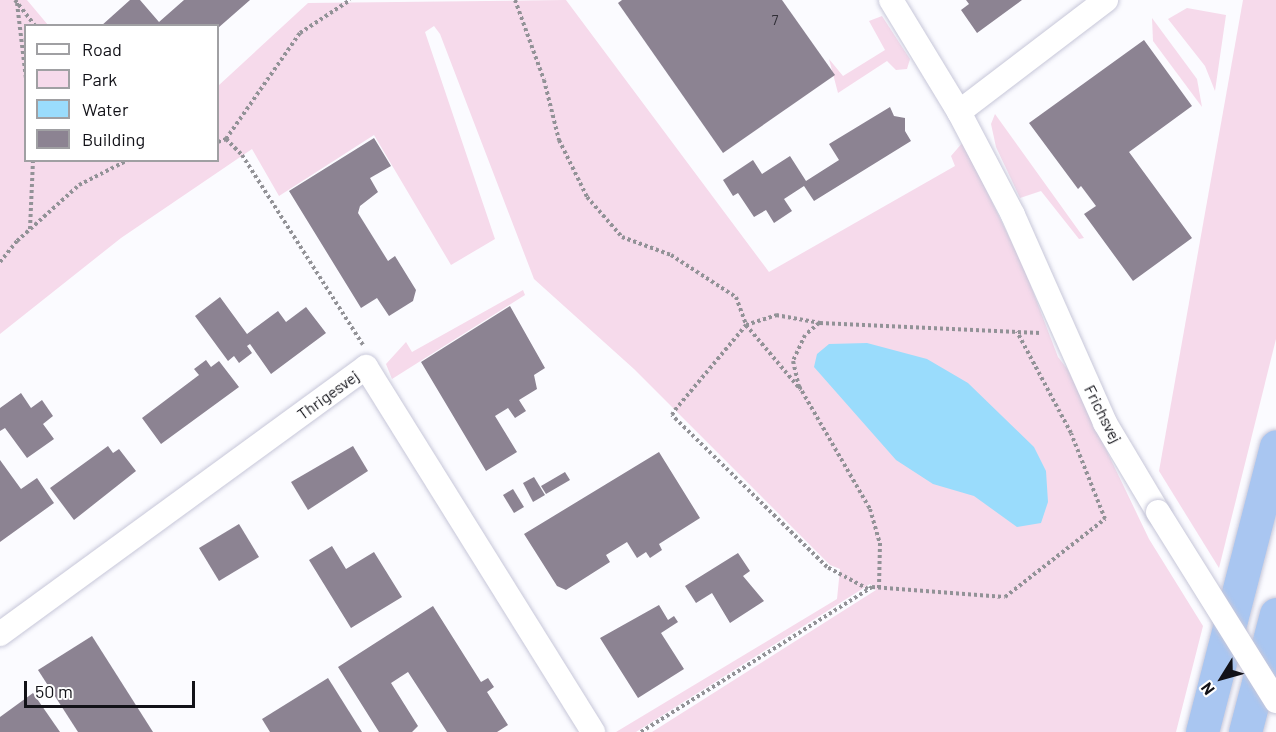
<!DOCTYPE html>
<html>
<head>
<meta charset="utf-8">
<style>
  body { margin:0 }
  #map { position:relative; width:1276px; height:732px; overflow:hidden; background:#fbfbff; font-family:Barlow,sans-serif }
  div>[style] { position:absolute }
  .green>* { inset:0; background:#f6daeb }
  .water>* { inset:0; background:#9adcfc }
  .building>* { inset:0; background:#8c8392 }
  .path>* { height:4px; margin-top:-2px; transform-origin:0; background:repeating-linear-gradient(90deg,#929297 0 3px,transparent 0 6px) }
  .roads { filter:drop-shadow(0 0 2px #c7c7d9) drop-shadow(0 0 2px #c7c7d9) }
  .street>* { height:24px; margin:-12px; padding:0 12px; transform-origin:12px; border-radius:12px; background:#fff }
  .highway>* { height:33px; margin:-16.5px; padding:0 16.5px; transform-origin:16.5px; border-radius:16.5px; background:#a9c6f1 }
  .bridges { filter:drop-shadow(0 0 2px #c7c7d9) drop-shadow(0 0 2px #c7c7d9) }
  .street-bridge>* { height:24px; margin:-12px; padding:0 12px; transform-origin:12px; border-radius:12px; background:#fff }
  span { translate:-50% -50%; white-space:nowrap; text-align:center; line-height:1.15; -webkit-text-stroke:5px #fff; paint-order:stroke }
  .number-label { font-size:14px; color:#302e36 }
  .number-label span { -webkit-text-stroke-width:0 }
  .street-label { font-size:16px; color:#121218 }
  .legend { position:absolute; left:24px; top:24px; width:195px; height:138px; box-sizing:border-box; background:#fff; border:2px solid #a0a0a3; margin:0; padding:8px 10px; list-style:none; font-size:18px; color:#121218 }
  .legend li { display:flex; align-items:center; gap:12px; height:30px }
  .legend b { width:30px; border:2px solid #a0a0a3 }
  .north { position:absolute; left:1192px; top:648px; width:60px; height:60px; -webkit-text-stroke:4px #fff; paint-order:stroke; rotate:233deg; font-size:16px; font-weight:700; line-height:24px; text-align:center; color:#121218 }
  .north::after { content:''; display:block; margin:auto; width:21px; height:27px; background:#121218; clip-path:polygon(50% 0,100% 100%,50% 72%,0 100%) }
  .scale { position:absolute; left:24px; top:681px; width:171px; height:27px; box-sizing:border-box; border:3px solid #121218; border-top:0; padding-left:8px; font-size:18px; line-height:21px; white-space:nowrap; color:#121218; -webkit-text-stroke:4px #fff; paint-order:stroke }
</style>
</head>
<body>
<div id="map">
  <div class="green">
    <i style="clip-path:polygon(0 0,27px 0,48px 25px,26px 26px,26px 160px,218px 160px,218px 86px,308px 3px,566px 0,769px 272px,955px 166px,951px 156px,963px 142px,1024px 268px,1058px 357px,1068px 370px,1149px 539px,1203px 626px,1176px 732px,652px 732px,876px 590px,870px 584px,636px 732px,616px 732px,837px 599px,840px 569px,830px 565px,634px 369px,534px 279px,440px 34px,434px 26px,425px 32px,495px 239px,451px 265px,374px 135px,279px 196px,252px 149px,121px 238px,0 334px)"></i>
    <i style="clip-path:polygon(1243px 0,1276px 0,1276px 339px,1219px 568px,1159px 471px)"></i>
    <i style="clip-path:polygon(1187px 8px,1226px 15px,1215px 91px,1205px 66px,1168px 19px)"></i>
    <i style="clip-path:polygon(882px 16px,910px 59px,907px 69px,896px 70px,887px 61px,838px 93px,829px 59px,843px 76px,885px 50px,869px 21px)"></i>
    <i style="clip-path:polygon(1152px 18px,1197px 79px,1202px 107px,1153px 41px)"></i>
    <i style="clip-path:polygon(995px 114px,1084px 238px,1079px 239px,1041px 191px,1020px 198px,996px 147px,991px 124px)"></i>
    <i style="clip-path:polygon(523px 290px,525px 295px,392px 379px,386px 364px,406px 342px,412px 352px)"></i>
  </div>
  <div class="water">
    <i style="clip-path:polygon(867px 343px,927px 359px,968px 383px,1034px 447px,1046px 471px,1048px 502px,1041px 523px,1017px 527px,974px 496px,933px 484px,896px 460px,814px 367px,817px 354px,829px 344px)"></i>
  </div>
  <div class="building">
    <i style="clip-path:polygon(130px 0,140px 0,159px 22px,184px 0,250px 0,218px 28px,101px 26px)"></i>
    <i style="clip-path:polygon(622px 0,782px 0,835px 75px,723px 153px,618px 3px)"></i>
    <i style="clip-path:polygon(966px 0,1022px 0,977px 33px,961px 10px,969px 4px)"></i>
    <i style="clip-path:polygon(1144px 40px,1192px 106px,1129px 152px,1192px 238px,1133px 281px,1084px 214px,1096px 206px,1081px 186px,1078px 189px,1029px 123px)"></i>
    <i style="clip-path:polygon(890px 107px,894px 116px,905px 118px,905px 131px,911px 141px,814px 201px,804px 186px,784px 199px,792px 211px,774px 223px,766px 210px,754px 217px,738px 193px,733px 196px,723px 180px,753px 160px,762px 174px,790px 156px,806px 181px,839px 160px,829px 144px)"></i>
    <i style="clip-path:polygon(374px 138px,391px 166px,370px 178px,378px 192px,360px 206px,358px 213px,388px 261px,395px 256px,416px 290px,413px 301px,389px 316px,377px 298px,361px 308px,289px 191px)"></i>
    <i style="clip-path:polygon(220px 297px,247px 334px,278px 311px,286px 322px,306px 307px,326px 333px,271px 374px,250px 344px,247px 346px,252px 353px,239px 363px,234px 356px,228px 361px,195px 316px)"></i>
    <i style="clip-path:polygon(510px 306px,545px 368px,534px 375px,537px 389px,519px 400px,526px 411px,515px 418px,508px 408px,495px 416px,517px 452px,486px 471px,421px 362px)"></i>
    <i style="clip-path:polygon(206px 360px,211px 367px,219px 361px,239px 387px,161px 444px,142px 418px,199px 375px,194px 369px)"></i>
    <i style="clip-path:polygon(21px 393px,31px 408px,42px 400px,53px 416px,43px 424px,54px 439px,27px 458px,5px 428px,0 431px,0 408px)"></i>
    <i style="clip-path:polygon(108px 446px,113px 453px,119px 449px,136px 471px,74px 520px,50px 488px)"></i>
    <i style="clip-path:polygon(353px 446px,368px 471px,308px 510px,291px 482px)"></i>
    <i style="clip-path:polygon(659px 452px,700px 518px,659px 544px,662px 550px,650px 558px,646px 552px,637px 558px,627px 542px,606px 555px,610px 562px,566px 590px,557px 586px,524px 534px)"></i>
    <i style="clip-path:polygon(0 460px,21px 489px,37px 478px,54px 503px,0 542px)"></i>
    <i style="clip-path:polygon(565px 472px,570px 480px,546px 494px,541px 486px)"></i>
    <i style="clip-path:polygon(534px 477px,545px 495px,533px 502px,523px 483px)"></i>
    <i style="clip-path:polygon(513px 489px,524px 507px,514px 513px,503px 495px)"></i>
    <i style="clip-path:polygon(239px 524px,259px 557px,219px 581px,199px 548px)"></i>
    <i style="clip-path:polygon(332px 546px,346px 569px,374px 552px,402px 597px,351px 628px,309px 560px)"></i>
    <i style="clip-path:polygon(738px 553px,750px 571px,743px 576px,764px 601px,730px 623px,712px 593px,696px 603px,685px 586px)"></i>
    <i style="clip-path:polygon(659px 605px,668px 620px,674px 616px,678px 622px,661px 633px,684px 669px,638px 698px,600px 638px)"></i>
    <i style="clip-path:polygon(433px 606px,481px 682px,488px 678px,494px 687px,487px 692px,508px 725px,497px 732px,447px 732px,408px 672px,391px 683px,418px 726px,412px 732px,379px 732px,338px 667px)"></i>
    <i style="clip-path:polygon(92px 636px,153px 732px,78px 732px,38px 670px)"></i>
    <i style="clip-path:polygon(328px 678px,362px 732px,270px 732px,262px 719px)"></i>
    <i style="clip-path:polygon(33px 693px,60px 732px,0 732px,0 717px)"></i>
  </div>
  <div class="path">
    <i style="left:15px;top:0;width:33px;rotate:52deg"></i>
    <i style="left:515px;top:0;width:85px;rotate:70.1deg"></i>
    <i style="left:544px;top:80px;width:62px;rotate:76deg"></i>
    <i style="left:559px;top:140px;width:64px;rotate:63.8deg"></i>
    <i style="left:587px;top:197px;width:53px;rotate:48.8deg"></i>
    <i style="left:622px;top:237px;width:52px;rotate:20.2deg"></i>
    <i style="left:671px;top:255px;width:77px;rotate:32.9deg"></i>
    <i style="left:736px;top:297px;width:30px;rotate:70deg"></i>
    <i style="left:746px;top:325px;width:85px;rotate:49.8deg"></i>
    <i style="left:17px;top:3px;width:77px;rotate:83.2deg"></i>
    <i style="left:226px;top:139px;width:129px;rotate:-55.1deg"></i>
    <i style="left:300px;top:33px;width:60px;rotate:-33.4deg"></i>
    <i style="left:218px;top:142px;width:9px;rotate:-21deg"></i>
    <i style="left:226px;top:139px;width:23px;rotate:45deg"></i>
    <i style="left:242px;top:155px;width:225px;rotate:57.5deg"></i>
    <i style="left:30px;top:229px;width:69px;rotate:-87.5deg"></i>
    <i style="left:0;top:262px;width:27px;rotate:-51deg"></i>
    <i style="left:17px;top:241px;width:84px;rotate:-42.1deg"></i>
    <i style="left:79px;top:185px;width:55px;rotate:-27deg"></i>
    <i style="left:819px;top:323px;width:18px;rotate:139deg"></i>
    <i style="left:805px;top:335px;width:29px;rotate:115deg"></i>
    <i style="left:793px;top:361px;width:26px;rotate:77deg"></i>
    <i style="left:799px;top:386px;width:142px;rotate:60deg"></i>
    <i style="left:870px;top:509px;width:35px;rotate:74deg"></i>
    <i style="left:880px;top:543px;width:45px;rotate:91.3deg"></i>
    <i style="left:868px;top:589px;width:47px;rotate:-151.8deg"></i>
    <i style="left:827px;top:567px;width:217px;rotate:-135.6deg"></i>
    <i style="left:672px;top:415px;width:6px;rotate:-59deg"></i>
    <i style="left:675px;top:410px;width:111px;rotate:-50.1deg"></i>
    <i style="left:746px;top:325px;width:32px;rotate:-18deg"></i>
    <i style="left:776px;top:315px;width:45px;rotate:10.3deg"></i>
    <i style="left:820px;top:323px;width:221px;rotate:2.6deg"></i>
    <i style="left:641px;top:732px;width:273px;rotate:-32.1deg"></i>
    <i style="left:872px;top:587px;width:133px;rotate:4.3deg"></i>
    <i style="left:1005px;top:597px;width:127px;rotate:-38deg"></i>
    <i style="left:1105px;top:519px;width:92px;rotate:-111.6deg"></i>
    <i style="left:1071px;top:433px;width:115px;rotate:-118.1deg"></i>
  </div>
  <div class="roads">
    <div class="street">
      <i style="left:891px;top:0;width:131px;rotate:58.7deg"></i>
      <i style="left:959px;top:112px;width:116px;rotate:62.3deg"></i>
      <i style="left:1013px;top:215px;width:227px;rotate:66.1deg"></i>
      <i style="left:1105px;top:423px;width:104px;rotate:59.2deg"></i>
      <i style="left:959px;top:112px;width:185px;rotate:-37.3deg"></i>
      <i style="left:0;top:634px;width:453px;rotate:-36.1deg"></i>
      <i style="left:366px;top:367px;width:430px;rotate:58.1deg"></i>
    </div>
    <div class="highway">
      <i style="left:1202px;top:732px;width:295px;rotate:-75.5deg"></i>
      <i style="left:1245px;top:732px;width:122px;rotate:-75.3deg"></i>
    </div>
  </div>
  <div class="bridges">
    <div class="street-bridge">
      <i style="left:1158px;top:512px;width:223px;rotate:58deg"></i>
    </div>
  </div>
  <div class="number-label">
    <span style="left:775px;top:20px">7</span>
  </div>
  <div class="street-label">
    <span style="left:328px;top:395px;rotate:-36deg">Thrigesvej</span>
    <span style="left:1103px;top:414px;rotate:63deg">Frichsvej</span>
  </div>
  <ul class="legend">
  <li><b style="height:8px;background:#fff"></b>Road</li>
  <li><b style="height:16px;background:#f6daeb"></b>Park</li>
  <li><b style="height:16px;background:#9adcfc"></b>Water</li>
  <li><b style="height:16px;background:#8c8392"></b>Building</li>
  </ul>
  <div class="north">N</div>
  <div class="scale">50 m</div>
</div>
</body>
</html>
